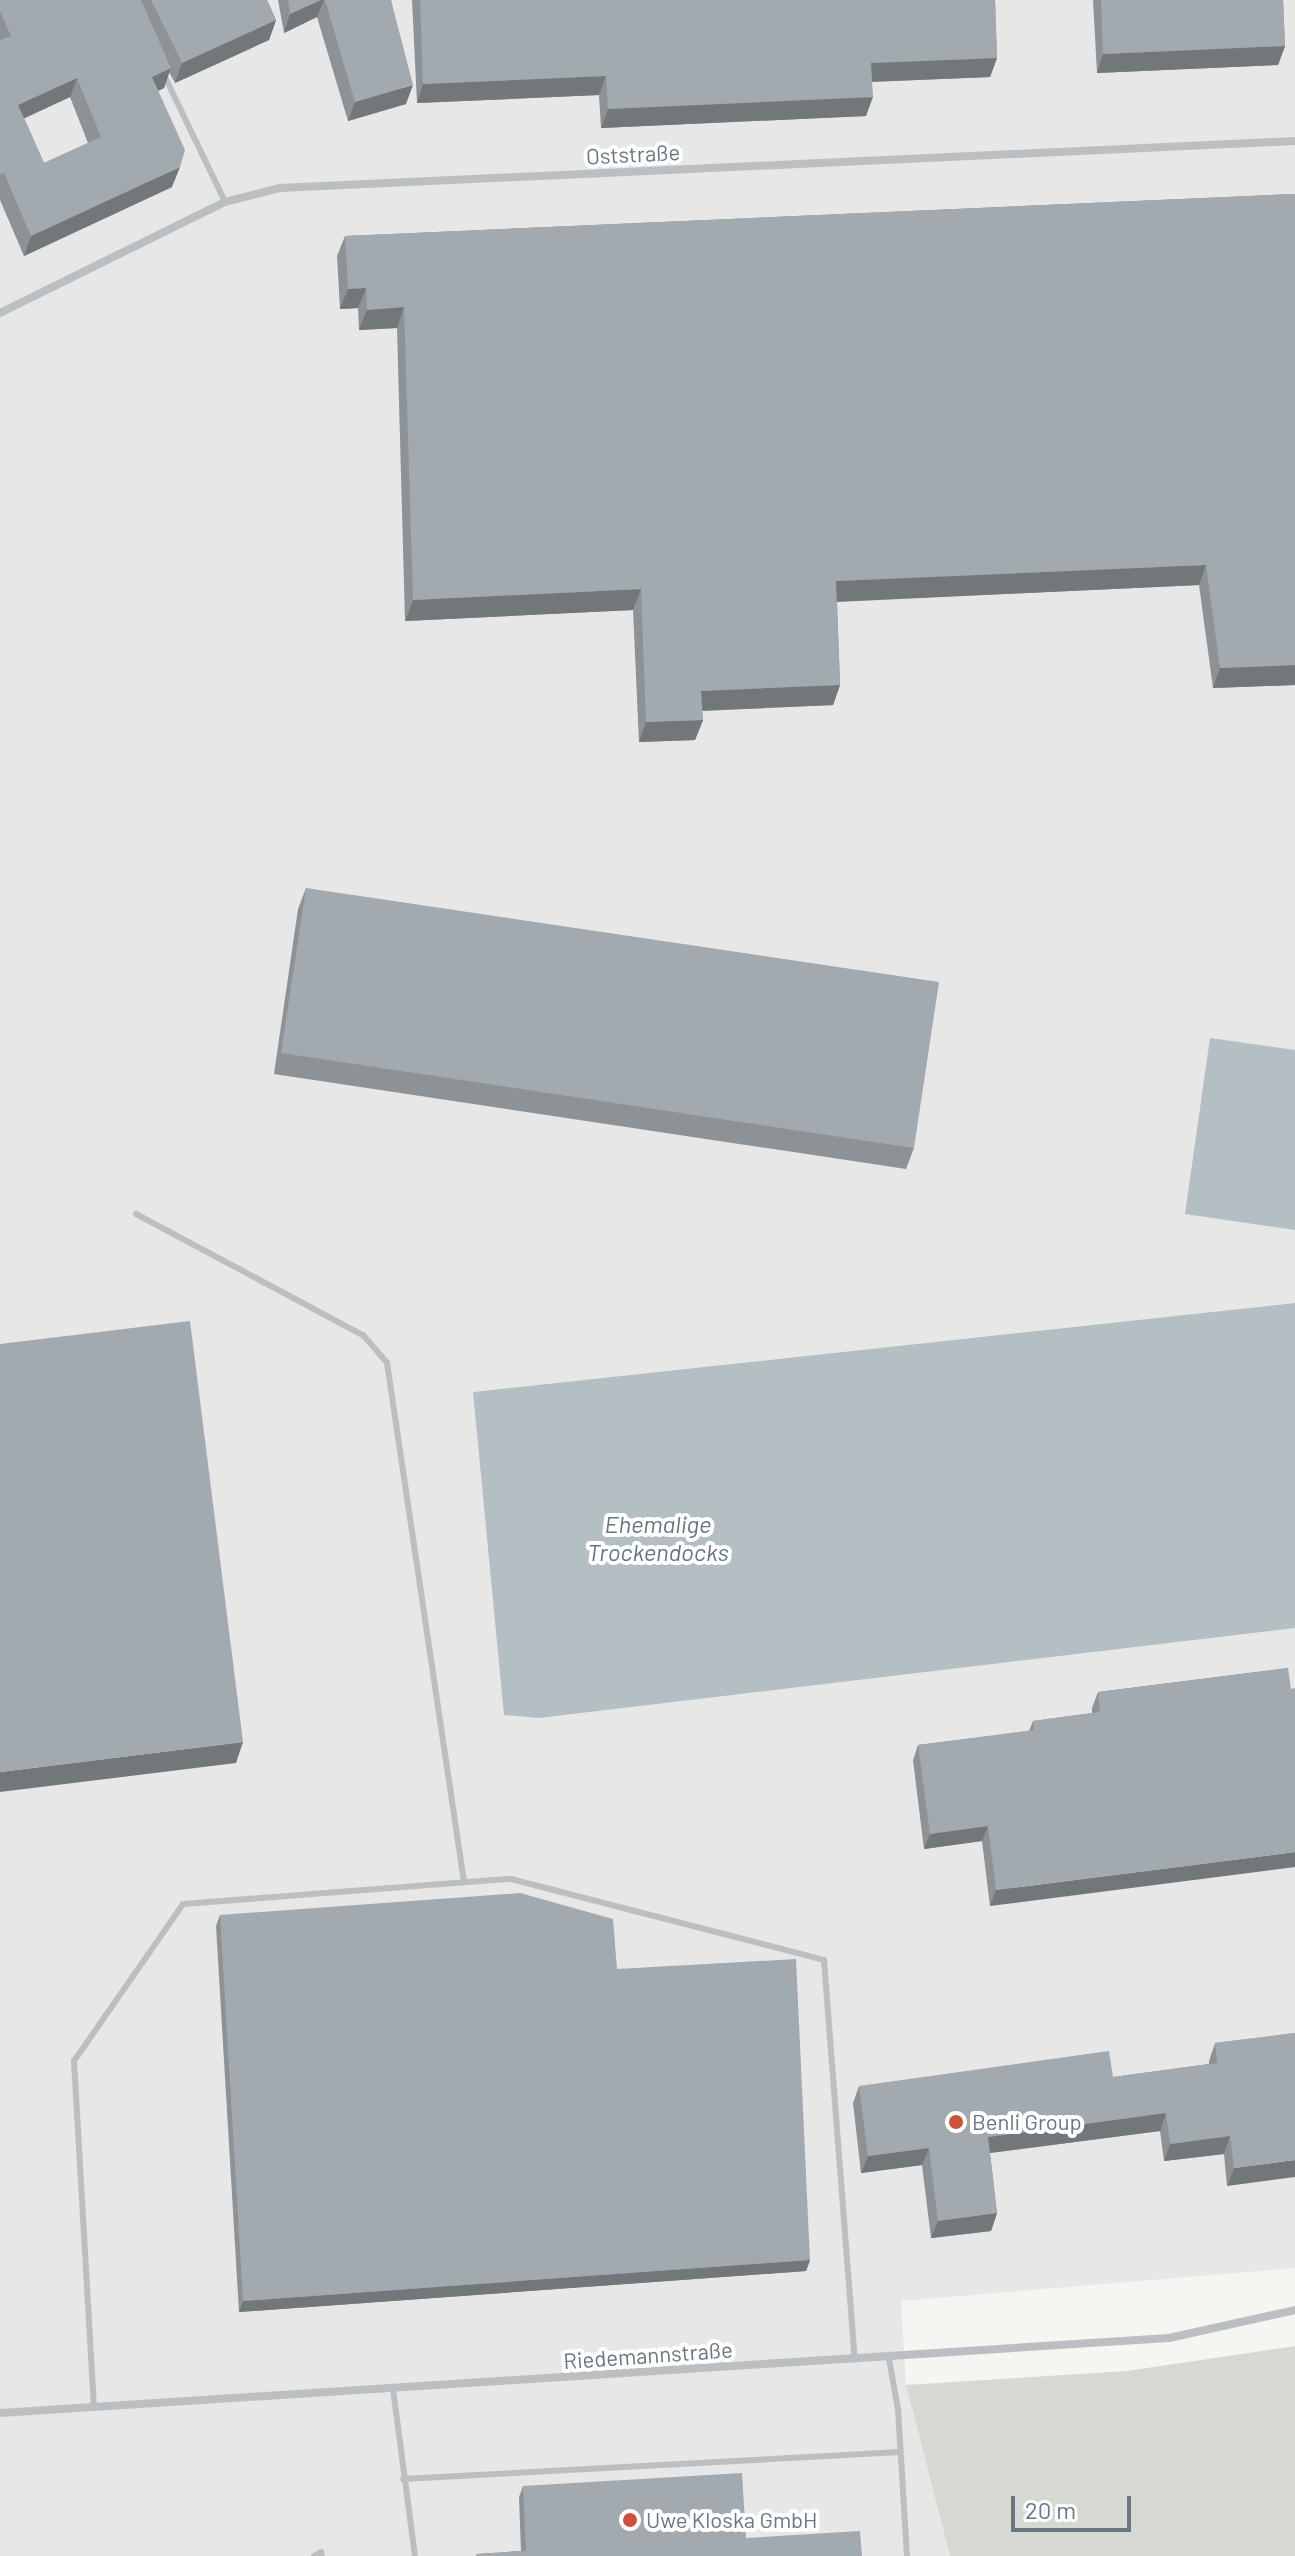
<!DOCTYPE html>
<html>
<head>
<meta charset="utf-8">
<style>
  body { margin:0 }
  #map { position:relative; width:1295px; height:2556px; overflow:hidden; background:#f5f5f2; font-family:Barlow,sans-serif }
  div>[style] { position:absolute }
  .built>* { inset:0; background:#e6e7e6 }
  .green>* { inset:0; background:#d5d9d2 }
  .water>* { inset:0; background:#b3bfc2 }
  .service>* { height:6px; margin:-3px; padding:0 3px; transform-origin:3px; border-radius:3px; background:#bbbfc2 }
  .minor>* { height:8px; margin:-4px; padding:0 4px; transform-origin:4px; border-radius:4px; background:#bbbfc2 }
  .wall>* { inset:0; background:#8c9296 }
  .shaded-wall>* { inset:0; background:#72777a }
  .building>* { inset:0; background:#a3aaaf }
  .dots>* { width:22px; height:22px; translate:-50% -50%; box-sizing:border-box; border:4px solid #fff; border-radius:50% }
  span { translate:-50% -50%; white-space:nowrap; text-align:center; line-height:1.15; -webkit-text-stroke:8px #fff; paint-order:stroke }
  .street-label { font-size:22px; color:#687780 }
  .poi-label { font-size:22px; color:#687780 }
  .left { translate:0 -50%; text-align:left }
  .water-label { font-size:24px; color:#63777c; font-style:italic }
  .scale { position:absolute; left:1011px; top:2496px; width:120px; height:36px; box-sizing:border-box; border:4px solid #687780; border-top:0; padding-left:10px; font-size:24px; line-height:28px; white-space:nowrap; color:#687780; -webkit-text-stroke:6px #fff; paint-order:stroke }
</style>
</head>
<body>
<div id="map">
  <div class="built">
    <i style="clip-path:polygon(0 0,1295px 0,1295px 1303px,473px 1392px,539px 1718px,1295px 1628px,1295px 2268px,901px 2301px,906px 2385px,950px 2556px,0 2556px)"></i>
  </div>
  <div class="green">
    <i style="clip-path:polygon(1295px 2346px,1295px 2556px,950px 2556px,906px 2385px,1127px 2371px)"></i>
  </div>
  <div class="water">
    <i style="clip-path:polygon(1210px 1038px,1295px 1050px,1295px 1230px,1185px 1214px)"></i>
    <i style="clip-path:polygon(1295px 1303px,1295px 1628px,539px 1718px,504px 1715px,473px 1392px)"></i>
  </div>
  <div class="service">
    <i style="left:164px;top:75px;width:141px;rotate:64.3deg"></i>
    <i style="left:136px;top:1214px;width:257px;rotate:28.1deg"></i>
    <i style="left:363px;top:1335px;width:37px;rotate:49deg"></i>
    <i style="left:387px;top:1363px;width:525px;rotate:81.56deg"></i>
    <i style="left:889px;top:2359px;width:51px;rotate:79.8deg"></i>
    <i style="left:898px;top:2409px;width:147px;rotate:86.5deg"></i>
    <i style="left:393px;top:2389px;width:168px;rotate:82.5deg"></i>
    <i style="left:94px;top:2408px;width:348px;rotate:-93.3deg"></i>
    <i style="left:74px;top:2061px;width:191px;rotate:-55.2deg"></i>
    <i style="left:183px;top:1904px;width:329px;rotate:-4.4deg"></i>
    <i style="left:511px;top:1879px;width:323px;rotate:14.5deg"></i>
    <i style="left:824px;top:1960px;width:401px;rotate:85.6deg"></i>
    <i style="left:403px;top:2479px;width:498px;rotate:-3.1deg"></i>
    <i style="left:314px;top:2556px;width:8px;rotate:-30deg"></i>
    <i style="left:321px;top:2552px;width:4px;rotate:76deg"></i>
  </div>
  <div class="minor">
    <i style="left:0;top:313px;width:251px;rotate:-26.3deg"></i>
    <i style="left:225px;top:202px;width:57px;rotate:-14.3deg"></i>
    <i style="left:280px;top:188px;width:1016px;rotate:-2.65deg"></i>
    <i style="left:0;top:2413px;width:1171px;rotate:-3.67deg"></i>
    <i style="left:1169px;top:2338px;width:129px;rotate:-12.5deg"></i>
  </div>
  <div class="wall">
    <i style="clip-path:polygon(evenodd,0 0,267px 0,276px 20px,269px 40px,175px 83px,169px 72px,164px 88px,158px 91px,172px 187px,24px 256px,0 200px,0 0,70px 97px,88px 143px,44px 163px,24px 118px,70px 97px)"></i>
    <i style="clip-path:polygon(278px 0,391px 0,406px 104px,348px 121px,317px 17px,284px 33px)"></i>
    <i style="clip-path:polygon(412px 0,995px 0,997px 58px,990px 77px,872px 82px,866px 116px,601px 128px,599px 95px,417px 103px)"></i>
    <i style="clip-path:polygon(1093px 0,1283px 0,1285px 46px,1278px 65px,1097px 73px)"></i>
    <i style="clip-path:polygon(1295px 194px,1295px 685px,1213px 688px,1199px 585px,837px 602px,840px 685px,833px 705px,702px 711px,703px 720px,695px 740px,639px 742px,633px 610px,405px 621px,397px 328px,359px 330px,358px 308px,340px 309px,337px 256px,345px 236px)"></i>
    <i style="clip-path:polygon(306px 888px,914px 1148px,906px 1169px,274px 1074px,298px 909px)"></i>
    <i style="clip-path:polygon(1288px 1668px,990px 1906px,982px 1841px,924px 1849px,913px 1760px,918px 1745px,1029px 1731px,1033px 1721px,1092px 1713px,1092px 1708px,1098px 1692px)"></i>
    <i style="clip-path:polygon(220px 1915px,617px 1969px,810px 2260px,806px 2271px,239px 2312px,216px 1926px)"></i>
    <i style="clip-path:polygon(1295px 2033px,1227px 2186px,1224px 2154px,1164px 2161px,1160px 2131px,990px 2153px,997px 2213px,991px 2231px,931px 2238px,922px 2165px,861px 2173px,853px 2103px,859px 2086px,1113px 2077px,1209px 2064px,1209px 2061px,1215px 2043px)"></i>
    <i style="clip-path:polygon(523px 2486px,746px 2538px,862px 2556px,476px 2556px,476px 2554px,521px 2551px,519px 2497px)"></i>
  </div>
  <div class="shaded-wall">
    <i style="clip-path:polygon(321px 0,324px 0,317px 17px,284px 33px,290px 14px)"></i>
    <i style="clip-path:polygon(276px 20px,269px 40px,175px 83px,182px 63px)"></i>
    <i style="clip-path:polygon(1285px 46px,1278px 65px,1097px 73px,1103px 54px)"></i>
    <i style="clip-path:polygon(997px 58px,990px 77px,864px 82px,871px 63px)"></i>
    <i style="clip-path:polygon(171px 68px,164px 88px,145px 97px,152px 77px)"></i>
    <i style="clip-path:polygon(606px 76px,599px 95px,417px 103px,423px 84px)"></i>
    <i style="clip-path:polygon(77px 78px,70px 97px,10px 125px,18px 105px)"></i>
    <i style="clip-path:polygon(413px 85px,406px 104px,348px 121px,355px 102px)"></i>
    <i style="clip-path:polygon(873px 97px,866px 116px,601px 128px,608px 109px)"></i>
    <i style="clip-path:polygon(180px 167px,172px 187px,24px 256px,31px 236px)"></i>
    <i style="clip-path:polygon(366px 288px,358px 308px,340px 309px,348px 289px)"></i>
    <i style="clip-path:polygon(404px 307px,397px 328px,359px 330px,367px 310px)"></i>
    <i style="clip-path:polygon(1206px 565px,1199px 585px,829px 602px,836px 581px)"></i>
    <i style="clip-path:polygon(641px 589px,633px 610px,405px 621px,413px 600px)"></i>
    <i style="clip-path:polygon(1295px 665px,1295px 685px,1213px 688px,1220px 668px)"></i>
    <i style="clip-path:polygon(840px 685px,833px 705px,694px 711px,701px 691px)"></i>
    <i style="clip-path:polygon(703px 720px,695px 740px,639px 742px,646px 722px)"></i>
    <i style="clip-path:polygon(243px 1742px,236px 1763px,0 1792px,0 1772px)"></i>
    <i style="clip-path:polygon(988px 1826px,982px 1841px,924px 1849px,930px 1834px)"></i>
    <i style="clip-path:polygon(1295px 1852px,1295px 1867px,990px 1906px,996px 1890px)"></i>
    <i style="clip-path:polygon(1166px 2113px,1160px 2131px,981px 2154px,988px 2137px)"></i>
    <i style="clip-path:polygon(1230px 2136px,1224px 2154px,1164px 2161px,1170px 2144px)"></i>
    <i style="clip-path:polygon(929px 2148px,922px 2165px,861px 2173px,868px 2156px)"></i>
    <i style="clip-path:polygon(1295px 2160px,1295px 2177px,1227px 2186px,1234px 2168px)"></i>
    <i style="clip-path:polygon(997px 2213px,991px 2231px,931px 2238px,938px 2221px)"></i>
    <i style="clip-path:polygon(810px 2260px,806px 2271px,239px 2312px,243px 2301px)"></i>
  </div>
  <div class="building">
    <i style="clip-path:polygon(evenodd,0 0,141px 0,171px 68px,152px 77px,185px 150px,180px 167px,31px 236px,4px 173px,0 175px,0 40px,11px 36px,0 11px,0 0,77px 78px,101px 137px,44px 163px,18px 105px,77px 78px)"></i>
    <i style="clip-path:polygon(151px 0,267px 0,276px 20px,182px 63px)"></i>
    <i style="clip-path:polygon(288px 0,321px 0,290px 14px)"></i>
    <i style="clip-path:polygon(325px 0,391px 0,413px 85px,355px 102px)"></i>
    <i style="clip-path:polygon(420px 0,995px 0,997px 58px,871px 63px,873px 97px,608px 109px,606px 76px,423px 84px)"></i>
    <i style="clip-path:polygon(1101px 0,1283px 0,1285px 46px,1103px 54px)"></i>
    <i style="clip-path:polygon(1295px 194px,1295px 665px,1220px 668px,1206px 565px,836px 581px,840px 685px,701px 691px,703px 720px,646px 722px,641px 589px,413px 600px,404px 307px,367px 310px,366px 288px,348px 289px,345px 236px)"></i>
    <i style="clip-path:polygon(306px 888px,939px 982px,914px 1148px,281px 1053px)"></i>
    <i style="clip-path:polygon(190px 1321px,243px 1742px,0 1772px,0 1344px)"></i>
    <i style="clip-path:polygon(1288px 1668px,1291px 1689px,1295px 1688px,1295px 1852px,996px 1890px,988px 1826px,930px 1834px,918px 1745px,1034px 1730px,1033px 1721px,1100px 1712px,1098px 1692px)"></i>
    <i style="clip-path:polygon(520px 1893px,613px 1919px,617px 1969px,796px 1959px,810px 2260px,243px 2301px,220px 1915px)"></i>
    <i style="clip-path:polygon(1295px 2033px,1295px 2160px,1234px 2168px,1230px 2136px,1170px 2144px,1166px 2113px,988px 2137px,997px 2213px,938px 2221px,929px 2148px,868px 2156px,859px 2086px,1109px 2051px,1113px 2077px,1217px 2063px,1215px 2043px)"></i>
    <i style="clip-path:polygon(742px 2473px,746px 2538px,860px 2531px,862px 2556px,476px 2556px,476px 2554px,526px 2551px,523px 2486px)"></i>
  </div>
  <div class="dots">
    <i style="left:956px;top:2122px;background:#ce513a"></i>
    <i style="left:630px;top:2520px;background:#ce513a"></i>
  </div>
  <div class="street-label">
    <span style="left:633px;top:154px;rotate:-3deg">Oststraße</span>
    <span style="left:648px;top:2355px;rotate:-4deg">Riedemannstraße</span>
  </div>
  <div class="poi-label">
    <span class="left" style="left:972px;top:2122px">Benli Group</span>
    <span class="left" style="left:646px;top:2520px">Uwe Kloska GmbH</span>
  </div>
  <div class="water-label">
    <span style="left:658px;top:1538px">Ehemalige<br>Trockendocks</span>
  </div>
  <div class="scale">20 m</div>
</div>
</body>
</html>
